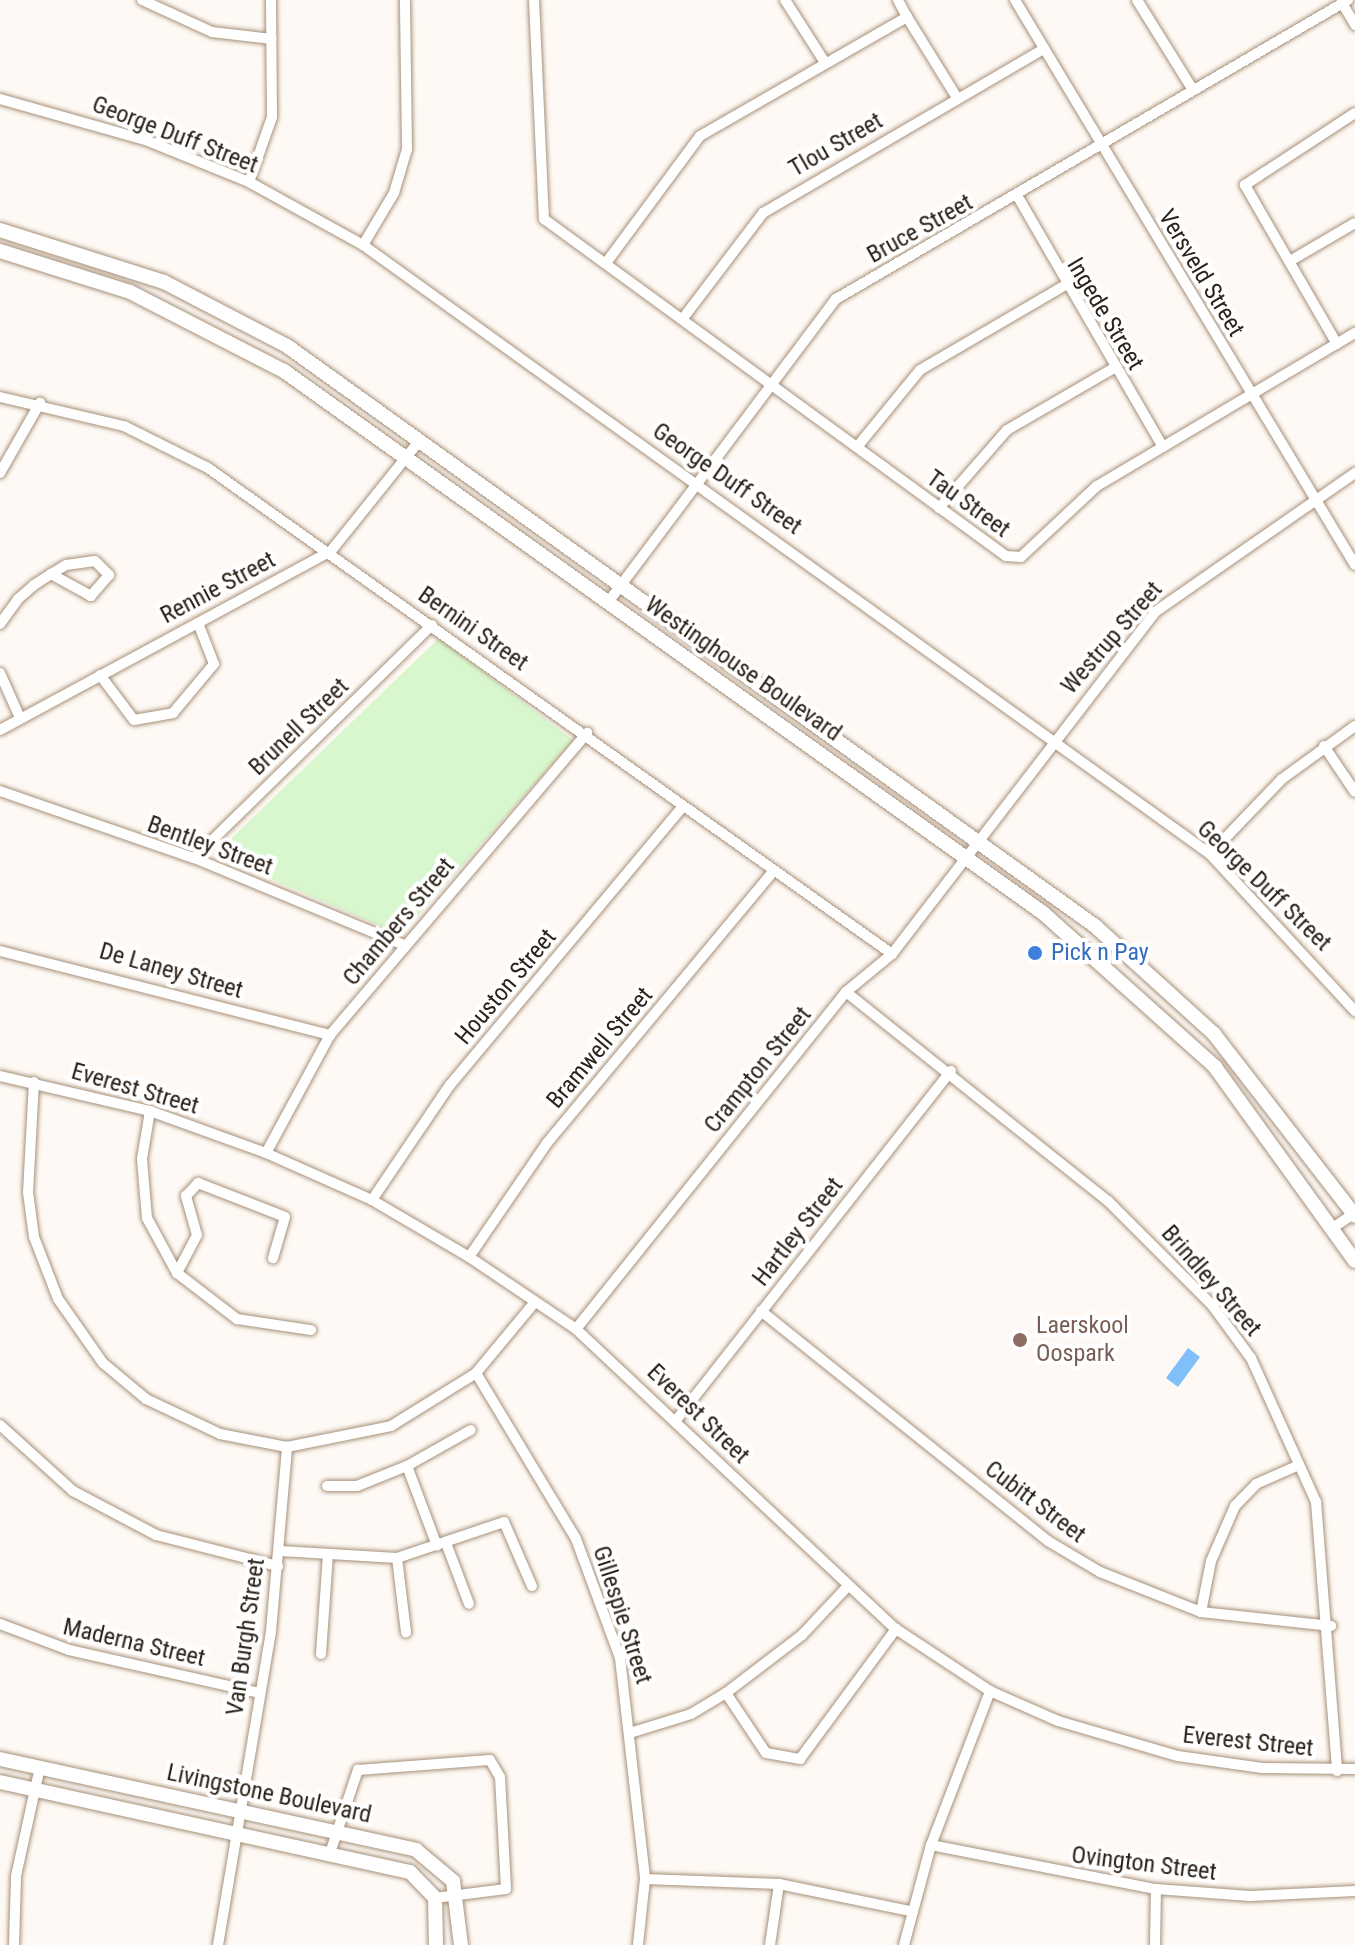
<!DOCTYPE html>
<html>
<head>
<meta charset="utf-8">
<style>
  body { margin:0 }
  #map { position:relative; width:1355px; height:1945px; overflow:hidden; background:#fef9f4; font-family:"Roboto Condensed",sans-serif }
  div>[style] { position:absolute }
  .green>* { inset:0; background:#d9f7ce }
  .water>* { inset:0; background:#81bff9 }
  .roads { filter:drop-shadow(0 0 2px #a79079) drop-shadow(0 0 2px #a79079) }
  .street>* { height:10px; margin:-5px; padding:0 5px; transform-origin:5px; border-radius:5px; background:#fff }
  .secondary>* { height:14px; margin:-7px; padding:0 7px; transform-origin:7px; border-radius:7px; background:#fff }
  .dots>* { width:22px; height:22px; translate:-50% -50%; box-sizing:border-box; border:4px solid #fff; border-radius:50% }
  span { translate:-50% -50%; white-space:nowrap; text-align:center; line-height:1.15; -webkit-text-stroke:8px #fff; paint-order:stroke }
  .street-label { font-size:24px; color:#2b2219 }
  .shop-label { font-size:24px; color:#366cbe }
  .left { translate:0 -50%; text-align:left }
  .education-label { font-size:24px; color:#785e54 }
</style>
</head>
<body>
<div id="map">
  <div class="green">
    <i style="clip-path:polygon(439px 638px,573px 740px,401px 935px,214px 855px)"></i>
  </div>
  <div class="water">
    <i style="clip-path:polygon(1188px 1348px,1200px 1357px,1178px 1387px,1166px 1378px)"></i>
  </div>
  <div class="roads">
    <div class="street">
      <i style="left:142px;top:0;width:77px;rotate:24.6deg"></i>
      <i style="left:212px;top:32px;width:60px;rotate:6.7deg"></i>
      <i style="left:534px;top:0;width:219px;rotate:87.4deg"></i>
      <i style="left:544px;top:219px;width:572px;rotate:36.11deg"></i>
      <i style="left:1006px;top:556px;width:15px;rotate:4deg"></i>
      <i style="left:1021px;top:557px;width:104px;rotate:-43.1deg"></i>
      <i style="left:1097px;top:486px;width:300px;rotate:-30.7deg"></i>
      <i style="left:785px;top:0;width:72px;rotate:57.4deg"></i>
      <i style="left:1015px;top:0;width:659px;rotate:58.96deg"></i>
      <i style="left:1137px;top:0;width:106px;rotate:58.1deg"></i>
      <i style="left:1342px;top:3px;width:26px;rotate:59deg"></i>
      <i style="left:907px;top:17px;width:93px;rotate:58.2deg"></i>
      <i style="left:0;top:99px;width:154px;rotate:15.8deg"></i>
      <i style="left:148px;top:141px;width:109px;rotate:22.1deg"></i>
      <i style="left:249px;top:182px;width:130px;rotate:28.9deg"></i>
      <i style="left:363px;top:245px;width:1043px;rotate:35.72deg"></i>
      <i style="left:1210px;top:854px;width:214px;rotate:47.3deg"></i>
      <i style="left:249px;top:182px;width:69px;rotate:-70.5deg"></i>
      <i style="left:272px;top:117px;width:117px;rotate:-90.5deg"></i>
      <i style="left:1018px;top:197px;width:289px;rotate:59.9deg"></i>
      <i style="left:363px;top:245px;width:61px;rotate:-59.2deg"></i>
      <i style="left:394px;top:193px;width:46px;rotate:-73.5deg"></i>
      <i style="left:407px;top:149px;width:149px;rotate:-90.8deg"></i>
      <i style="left:1290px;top:261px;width:75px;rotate:-30.3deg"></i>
      <i style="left:606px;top:263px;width:158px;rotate:-53.5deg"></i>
      <i style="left:700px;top:136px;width:239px;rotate:-29.9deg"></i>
      <i style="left:907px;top:17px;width:19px;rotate:-118deg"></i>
      <i style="left:684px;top:317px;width:131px;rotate:-52.8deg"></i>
      <i style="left:763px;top:213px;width:325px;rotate:-30.3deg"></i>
      <i style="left:1337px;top:344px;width:184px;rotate:-120.1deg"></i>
      <i style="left:1245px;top:185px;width:131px;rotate:-33.2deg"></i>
      <i style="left:0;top:397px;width:127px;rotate:13.2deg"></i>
      <i style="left:124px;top:426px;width:94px;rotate:26.6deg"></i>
      <i style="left:208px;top:468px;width:839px;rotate:35.39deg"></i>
      <i style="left:857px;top:447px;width:99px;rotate:-50.7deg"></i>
      <i style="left:920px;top:370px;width:167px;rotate:-30.3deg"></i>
      <i style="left:0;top:473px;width:81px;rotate:-60.3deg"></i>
      <i style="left:939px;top:508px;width:103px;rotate:-48.9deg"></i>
      <i style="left:1007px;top:430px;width:124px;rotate:-30.1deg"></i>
      <i style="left:609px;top:601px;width:378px;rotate:-53.1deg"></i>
      <i style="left:836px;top:299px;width:593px;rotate:-30.28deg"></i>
      <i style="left:0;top:624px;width:31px;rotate:-54deg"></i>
      <i style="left:18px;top:599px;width:21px;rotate:-41deg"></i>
      <i style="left:34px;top:585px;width:20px;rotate:-33deg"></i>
      <i style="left:51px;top:574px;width:17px;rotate:-31deg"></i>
      <i style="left:66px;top:565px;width:29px;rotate:-8deg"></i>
      <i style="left:95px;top:561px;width:20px;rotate:45deg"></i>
      <i style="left:109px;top:575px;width:28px;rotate:131deg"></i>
      <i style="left:91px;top:596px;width:46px;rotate:-151.2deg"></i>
      <i style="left:0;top:673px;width:49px;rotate:66deg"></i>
      <i style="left:100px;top:675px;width:56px;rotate:52.9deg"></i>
      <i style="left:134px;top:720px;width:40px;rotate:-10deg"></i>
      <i style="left:173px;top:713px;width:64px;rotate:-50.1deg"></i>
      <i style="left:214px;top:664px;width:44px;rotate:-111.3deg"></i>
      <i style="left:0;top:730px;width:376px;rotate:-28.4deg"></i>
      <i style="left:331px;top:551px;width:142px;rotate:-51.3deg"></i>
      <i style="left:1324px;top:746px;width:55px;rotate:56deg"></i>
      <i style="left:0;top:791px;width:205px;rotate:19.1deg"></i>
      <i style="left:194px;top:858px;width:227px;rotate:22.5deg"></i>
      <i style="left:1210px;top:854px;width:104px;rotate:-46.2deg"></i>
      <i style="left:1282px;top:779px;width:90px;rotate:-36deg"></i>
      <i style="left:194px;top:858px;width:333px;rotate:-44.4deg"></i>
      <i style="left:0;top:951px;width:341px;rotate:14.3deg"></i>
      <i style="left:846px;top:992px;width:335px;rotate:38.6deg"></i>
      <i style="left:1108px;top:1201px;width:147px;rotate:45deg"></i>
      <i style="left:1212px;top:1305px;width:66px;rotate:53.7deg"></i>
      <i style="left:1251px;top:1358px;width:158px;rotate:65.7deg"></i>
      <i style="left:1316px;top:1502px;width:270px;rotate:85.5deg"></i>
      <i style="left:0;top:1076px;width:154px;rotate:13.1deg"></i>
      <i style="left:150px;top:1111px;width:123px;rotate:19.9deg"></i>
      <i style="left:266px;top:1153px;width:116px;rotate:23.9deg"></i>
      <i style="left:372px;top:1200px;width:113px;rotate:30.4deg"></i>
      <i style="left:469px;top:1257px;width:129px;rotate:33.9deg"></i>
      <i style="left:576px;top:1329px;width:439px;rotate:43.2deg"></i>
      <i style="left:896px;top:1629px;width:113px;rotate:33.4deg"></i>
      <i style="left:990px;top:1691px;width:74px;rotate:23.8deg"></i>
      <i style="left:1058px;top:1721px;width:125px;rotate:16.3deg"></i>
      <i style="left:1178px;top:1756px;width:85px;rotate:8.1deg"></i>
      <i style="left:1262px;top:1768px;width:93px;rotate:0.6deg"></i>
      <i style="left:34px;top:1082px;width:110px;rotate:93.1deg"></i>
      <i style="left:28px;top:1192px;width:45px;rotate:82.4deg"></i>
      <i style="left:34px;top:1237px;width:66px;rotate:68.8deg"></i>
      <i style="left:58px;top:1299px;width:78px;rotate:54.9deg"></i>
      <i style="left:103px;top:1363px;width:56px;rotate:39.9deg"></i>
      <i style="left:146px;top:1399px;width:82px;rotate:25.3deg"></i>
      <i style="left:220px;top:1434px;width:68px;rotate:11deg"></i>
      <i style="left:287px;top:1447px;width:106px;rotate:-11.4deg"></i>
      <i style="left:391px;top:1426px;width:100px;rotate:-31.9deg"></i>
      <i style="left:476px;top:1373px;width:92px;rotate:-50.3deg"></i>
      <i style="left:150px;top:1111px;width:49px;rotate:99.5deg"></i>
      <i style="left:142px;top:1159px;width:59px;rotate:85.2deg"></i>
      <i style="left:147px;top:1218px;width:63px;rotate:61.4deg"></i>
      <i style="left:177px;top:1273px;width:76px;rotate:37.5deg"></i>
      <i style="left:237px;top:1319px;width:75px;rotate:8.5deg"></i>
      <i style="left:266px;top:1153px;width:134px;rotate:-61.5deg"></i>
      <i style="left:330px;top:1035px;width:397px;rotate:-49.6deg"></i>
      <i style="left:372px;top:1200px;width:139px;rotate:-55.9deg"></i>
      <i style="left:450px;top:1085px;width:361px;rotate:-50.1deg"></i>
      <i style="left:1334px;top:1227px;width:25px;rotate:-34deg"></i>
      <i style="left:469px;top:1257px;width:138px;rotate:-55.6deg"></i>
      <i style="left:547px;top:1143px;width:353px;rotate:-50.2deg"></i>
      <i style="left:177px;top:1273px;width:43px;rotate:-62.2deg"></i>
      <i style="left:197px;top:1235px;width:41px;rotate:-105.8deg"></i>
      <i style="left:186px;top:1196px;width:18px;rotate:-47deg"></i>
      <i style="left:198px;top:1183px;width:93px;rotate:21.3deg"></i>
      <i style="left:285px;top:1217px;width:43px;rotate:106.3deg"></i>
      <i style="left:761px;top:1311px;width:368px;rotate:38.7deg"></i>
      <i style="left:1048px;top:1541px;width:61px;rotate:30.8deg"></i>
      <i style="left:1100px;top:1572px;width:109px;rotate:21.6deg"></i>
      <i style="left:1201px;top:1612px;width:131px;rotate:6.1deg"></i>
      <i style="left:576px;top:1329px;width:432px;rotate:-51.3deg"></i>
      <i style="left:846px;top:992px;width:60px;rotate:-39.6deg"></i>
      <i style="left:892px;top:954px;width:431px;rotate:-52.4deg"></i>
      <i style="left:1155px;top:612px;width:244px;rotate:-34.8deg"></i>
      <i style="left:476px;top:1373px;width:194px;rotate:58.9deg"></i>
      <i style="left:576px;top:1539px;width:127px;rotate:69.7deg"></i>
      <i style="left:620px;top:1658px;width:222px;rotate:83.5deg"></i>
      <i style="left:645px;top:1879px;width:66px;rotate:96.1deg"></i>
      <i style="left:677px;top:1419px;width:443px;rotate:-51.8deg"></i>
      <i style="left:0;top:1425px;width:98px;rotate:42.1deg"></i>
      <i style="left:73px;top:1491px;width:94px;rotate:27.9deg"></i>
      <i style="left:156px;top:1535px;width:126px;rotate:14.3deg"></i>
      <i style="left:407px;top:1466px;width:73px;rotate:-29.4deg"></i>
      <i style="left:327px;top:1486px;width:30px"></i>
      <i style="left:357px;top:1486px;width:54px;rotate:-21.8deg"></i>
      <i style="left:407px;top:1466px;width:85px;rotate:69.4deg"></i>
      <i style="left:446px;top:1543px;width:65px;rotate:69.3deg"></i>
      <i style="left:280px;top:1551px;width:117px;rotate:3.4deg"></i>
      <i style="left:397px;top:1558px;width:113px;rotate:-18.6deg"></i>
      <i style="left:504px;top:1522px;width:70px;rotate:66.4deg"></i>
      <i style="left:397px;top:1558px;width:75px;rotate:83.1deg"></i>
      <i style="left:1201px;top:1612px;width:52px;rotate:-78.9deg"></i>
      <i style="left:1211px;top:1561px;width:60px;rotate:-66.4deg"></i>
      <i style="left:1235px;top:1506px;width:30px;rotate:-46deg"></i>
      <i style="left:1256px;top:1484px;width:47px;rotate:-23.8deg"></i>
      <i style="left:0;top:1624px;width:74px;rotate:20.6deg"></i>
      <i style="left:69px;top:1650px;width:196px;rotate:12.7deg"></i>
      <i style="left:321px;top:1654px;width:100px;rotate:-86deg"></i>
      <i style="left:726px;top:1693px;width:72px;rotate:56.3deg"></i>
      <i style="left:766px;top:1753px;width:35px;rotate:10deg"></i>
      <i style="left:800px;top:1759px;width:162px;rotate:-53.6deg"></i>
      <i style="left:633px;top:1732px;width:61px;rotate:-17.2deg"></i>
      <i style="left:691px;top:1714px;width:41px;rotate:-31deg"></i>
      <i style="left:726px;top:1693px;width:96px;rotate:-37.3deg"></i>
      <i style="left:802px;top:1635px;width:67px;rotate:-46.8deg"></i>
      <i style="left:931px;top:1845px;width:229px;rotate:11.1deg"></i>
      <i style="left:1156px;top:1889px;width:94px;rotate:4.3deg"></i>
      <i style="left:1250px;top:1896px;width:105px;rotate:-2.7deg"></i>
      <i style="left:330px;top:1853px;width:88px;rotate:-71.4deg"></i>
      <i style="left:358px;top:1770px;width:132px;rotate:-4.3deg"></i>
      <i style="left:490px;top:1760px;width:20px;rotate:60deg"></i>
      <i style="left:500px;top:1777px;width:112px;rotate:86.9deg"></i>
      <i style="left:506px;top:1889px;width:72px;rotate:172.8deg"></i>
      <i style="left:645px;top:1879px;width:134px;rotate:2.1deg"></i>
      <i style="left:779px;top:1884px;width:133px;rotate:11.7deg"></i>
      <i style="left:14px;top:1945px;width:69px;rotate:-88.3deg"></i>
      <i style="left:16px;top:1876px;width:112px;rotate:-77.6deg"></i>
      <i style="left:218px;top:1945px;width:318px;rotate:-80.4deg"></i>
      <i style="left:271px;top:1631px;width:185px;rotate:-85deg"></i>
      <i style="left:770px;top:1945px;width:62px;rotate:-81.6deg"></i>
      <i style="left:904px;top:1945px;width:104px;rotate:-74.9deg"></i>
      <i style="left:931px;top:1845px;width:165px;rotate:-69deg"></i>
      <i style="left:1155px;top:1945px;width:56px;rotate:-89deg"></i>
    </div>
    <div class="secondary">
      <i style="left:0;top:230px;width:172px;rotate:17.6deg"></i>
      <i style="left:164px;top:282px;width:139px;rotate:27.5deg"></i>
      <i style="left:287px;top:346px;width:995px;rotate:35.67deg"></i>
      <i style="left:1095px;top:926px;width:161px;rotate:42.2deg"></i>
      <i style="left:1214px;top:1034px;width:230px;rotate:52.2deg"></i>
      <i style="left:0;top:251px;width:136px;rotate:17.5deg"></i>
      <i style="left:130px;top:292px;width:173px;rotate:27.2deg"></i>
      <i style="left:284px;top:371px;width:933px;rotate:35.53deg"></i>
      <i style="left:1043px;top:913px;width:231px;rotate:41.8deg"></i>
      <i style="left:1215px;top:1067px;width:239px;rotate:54.2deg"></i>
      <i style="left:0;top:1759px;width:426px;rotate:12.3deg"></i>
      <i style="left:416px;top:1850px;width:48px;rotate:40deg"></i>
      <i style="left:453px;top:1881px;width:64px;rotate:82.9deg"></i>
      <i style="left:0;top:1782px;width:420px;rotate:12.4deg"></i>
      <i style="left:410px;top:1872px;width:36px;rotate:46deg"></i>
      <i style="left:435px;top:1898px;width:47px;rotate:88.8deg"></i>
    </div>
  </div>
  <div class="dots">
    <i style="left:1035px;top:953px;background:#3f7fe0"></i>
    <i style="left:1020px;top:1340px;background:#8d6e63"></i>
  </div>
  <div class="street-label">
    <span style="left:175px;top:135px;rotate:21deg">George Duff Street</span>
    <span style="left:836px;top:145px;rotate:-30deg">Tlou Street</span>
    <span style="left:920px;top:229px;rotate:-29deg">Bruce Street</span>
    <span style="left:1201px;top:273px;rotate:59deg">Versveld Street</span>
    <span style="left:1105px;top:314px;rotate:59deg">Ingede Street</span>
    <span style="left:727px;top:479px;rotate:35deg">George Duff Street</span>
    <span style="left:968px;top:504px;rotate:36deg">Tau Street</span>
    <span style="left:218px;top:588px;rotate:-28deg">Rennie Street</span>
    <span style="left:473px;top:629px;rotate:35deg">Bernini Street</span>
    <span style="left:1112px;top:638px;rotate:-49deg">Westrup Street</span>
    <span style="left:743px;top:669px;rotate:35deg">Westinghouse Boulevard</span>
    <span style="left:299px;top:727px;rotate:-44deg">Brunell Street</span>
    <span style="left:210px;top:846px;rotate:20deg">Bentley Street</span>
    <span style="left:1264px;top:886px;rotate:44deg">George Duff Street</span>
    <span style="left:399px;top:922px;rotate:-50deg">Chambers Street</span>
    <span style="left:171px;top:971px;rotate:16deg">De Laney Street</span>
    <span style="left:506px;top:987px;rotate:-50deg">Houston Street</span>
    <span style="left:600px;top:1048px;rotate:-50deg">Bramwell Street</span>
    <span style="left:758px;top:1070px;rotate:-51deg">Crampton Street</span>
    <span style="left:135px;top:1089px;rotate:16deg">Everest Street</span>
    <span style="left:798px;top:1232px;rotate:-52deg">Hartley Street</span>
    <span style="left:1211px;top:1281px;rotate:49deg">Brindley Street</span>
    <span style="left:698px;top:1414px;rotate:44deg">Everest Street</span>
    <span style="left:1035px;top:1502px;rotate:37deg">Cubitt Street</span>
    <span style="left:622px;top:1615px;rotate:72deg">Gillespie Street</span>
    <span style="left:246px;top:1637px;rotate:-82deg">Van Burgh Street</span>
    <span style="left:134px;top:1643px;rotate:13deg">Maderna Street</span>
    <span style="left:1248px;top:1742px;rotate:6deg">Everest Street</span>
    <span style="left:269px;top:1794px;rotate:12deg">Livingstone Boulevard</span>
    <span style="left:1144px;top:1864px;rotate:7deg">Ovington Street</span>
  </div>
  <div class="shop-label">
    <span class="left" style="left:1051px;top:953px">Pick n Pay</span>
  </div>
  <div class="education-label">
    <span class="left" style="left:1036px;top:1340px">Laerskool<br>Oospark</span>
  </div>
</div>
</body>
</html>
